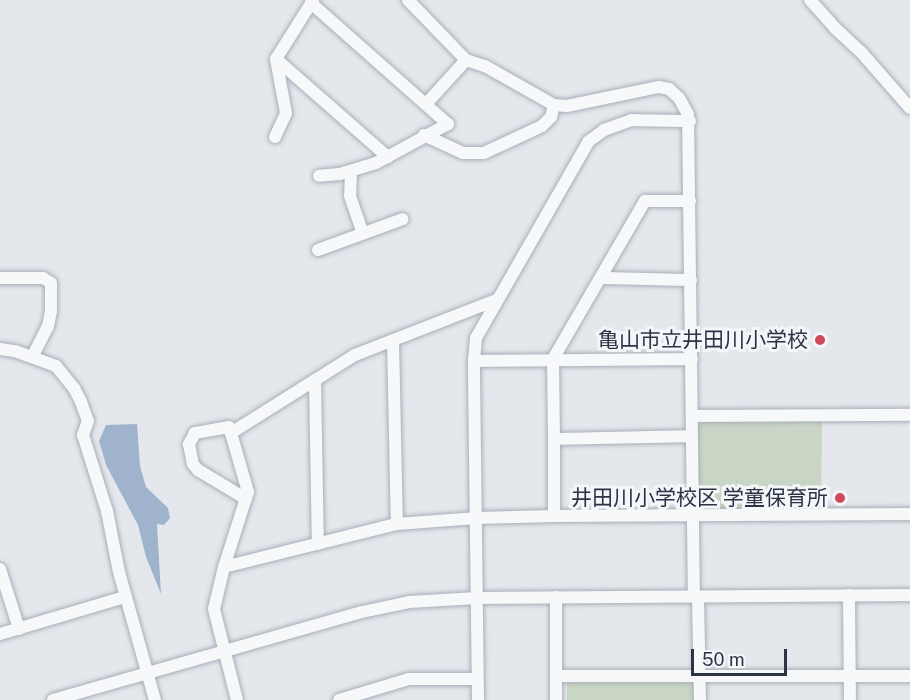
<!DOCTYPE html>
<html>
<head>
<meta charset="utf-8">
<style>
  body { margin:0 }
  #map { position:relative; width:910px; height:700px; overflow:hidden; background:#e4e7ec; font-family:"Public Sans","Noto Sans JP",sans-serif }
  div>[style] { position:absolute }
  .green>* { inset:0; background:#c9d6c5 }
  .water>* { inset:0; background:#9fb4cc }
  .roads { filter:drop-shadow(0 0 2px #a9aeb7) drop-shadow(0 0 2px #a9aeb7) }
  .street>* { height:12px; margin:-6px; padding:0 6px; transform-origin:6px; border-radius:6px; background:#f7f8fa }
  .dots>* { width:16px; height:16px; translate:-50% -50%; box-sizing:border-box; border:3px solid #f4f6f9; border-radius:50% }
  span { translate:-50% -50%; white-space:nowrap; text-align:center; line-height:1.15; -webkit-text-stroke:6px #f4f6f9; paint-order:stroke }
  .poi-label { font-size:21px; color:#2b3445 }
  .right { translate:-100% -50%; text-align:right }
  .scale { position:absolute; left:691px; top:649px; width:96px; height:27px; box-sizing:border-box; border:3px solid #2b3445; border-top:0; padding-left:8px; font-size:18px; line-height:21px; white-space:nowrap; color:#2b3445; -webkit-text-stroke:4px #f4f6f9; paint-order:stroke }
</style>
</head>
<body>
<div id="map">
  <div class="green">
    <i style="clip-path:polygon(703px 421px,822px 421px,821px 509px,703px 510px,699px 506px,698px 426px)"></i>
    <i style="clip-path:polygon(567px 680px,695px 681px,696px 700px,567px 700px)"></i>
  </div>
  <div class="water">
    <i style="clip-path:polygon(137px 424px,140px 466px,146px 487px,168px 508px,170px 518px,164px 525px,157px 524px,161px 594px,146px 557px,138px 525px,106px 465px,99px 441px,106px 425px)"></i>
  </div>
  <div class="roads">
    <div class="street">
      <i style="left:408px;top:0;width:83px;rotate:46deg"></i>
      <i style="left:466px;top:60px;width:20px;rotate:18deg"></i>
      <i style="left:485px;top:66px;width:79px;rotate:29.5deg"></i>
      <i style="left:554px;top:105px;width:13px;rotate:4deg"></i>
      <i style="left:567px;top:106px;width:94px;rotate:-11.7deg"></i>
      <i style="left:659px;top:87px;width:10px;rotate:11deg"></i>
      <i style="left:669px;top:89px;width:13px;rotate:42deg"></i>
      <i style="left:679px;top:98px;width:18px;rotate:61deg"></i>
      <i style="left:688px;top:114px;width:483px;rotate:89.3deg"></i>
      <i style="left:810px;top:0;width:38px;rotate:48deg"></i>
      <i style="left:835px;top:28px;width:35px;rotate:43deg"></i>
      <i style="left:861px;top:52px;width:74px;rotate:48.8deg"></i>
      <i style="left:311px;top:3px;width:183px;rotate:41.5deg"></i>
      <i style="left:448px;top:124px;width:82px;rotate:151.6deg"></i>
      <i style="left:376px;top:163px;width:38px;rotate:163deg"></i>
      <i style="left:340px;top:174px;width:21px;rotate:175deg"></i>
      <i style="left:276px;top:59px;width:149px;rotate:41.2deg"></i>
      <i style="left:426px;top:104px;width:59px;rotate:-47.7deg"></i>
      <i style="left:424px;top:135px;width:43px;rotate:24.8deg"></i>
      <i style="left:463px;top:153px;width:21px"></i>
      <i style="left:484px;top:153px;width:64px;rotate:-25deg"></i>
      <i style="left:542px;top:126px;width:13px;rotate:-45deg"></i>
      <i style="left:551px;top:117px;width:12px;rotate:-76deg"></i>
      <i style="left:275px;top:137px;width:26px;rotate:-65deg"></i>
      <i style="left:286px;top:113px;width:55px;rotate:-100.5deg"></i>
      <i style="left:276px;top:59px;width:70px;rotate:-57.9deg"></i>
      <i style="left:351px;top:171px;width:25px;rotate:92deg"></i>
      <i style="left:350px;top:196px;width:39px;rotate:71deg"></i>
      <i style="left:318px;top:250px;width:90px;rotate:-20deg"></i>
      <i style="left:0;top:278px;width:43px"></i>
      <i style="left:43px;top:278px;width:9px;rotate:32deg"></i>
      <i style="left:51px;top:283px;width:28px;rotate:90deg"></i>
      <i style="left:51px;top:311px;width:15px;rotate:101deg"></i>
      <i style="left:48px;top:326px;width:34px;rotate:117deg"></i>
      <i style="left:601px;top:278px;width:90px;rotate:1.3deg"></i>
      <i style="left:393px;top:340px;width:184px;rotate:88.8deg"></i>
      <i style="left:0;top:349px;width:15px;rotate:8deg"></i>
      <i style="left:15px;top:351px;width:44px;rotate:20.1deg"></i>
      <i style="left:56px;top:366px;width:28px;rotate:51deg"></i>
      <i style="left:74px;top:388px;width:16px;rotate:63deg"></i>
      <i style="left:81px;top:402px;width:20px;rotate:70deg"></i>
      <i style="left:88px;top:421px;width:15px;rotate:110deg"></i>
      <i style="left:83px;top:435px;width:80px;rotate:72.5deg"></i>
      <i style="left:107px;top:511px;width:62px;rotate:78.9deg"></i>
      <i style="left:119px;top:572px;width:133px;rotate:74.3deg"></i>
      <i style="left:474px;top:361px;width:218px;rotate:-0.5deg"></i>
      <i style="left:315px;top:380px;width:164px;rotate:89deg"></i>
      <i style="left:693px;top:416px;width:217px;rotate:-0.3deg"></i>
      <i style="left:231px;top:433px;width:6px;rotate:-108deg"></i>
      <i style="left:229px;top:427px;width:35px;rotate:170deg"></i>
      <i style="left:195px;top:433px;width:13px;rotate:119deg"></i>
      <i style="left:189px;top:444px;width:20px;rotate:79deg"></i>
      <i style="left:193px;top:464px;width:8px;rotate:50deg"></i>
      <i style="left:198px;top:470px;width:56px;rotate:31.1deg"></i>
      <i style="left:554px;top:439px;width:80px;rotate:-90.7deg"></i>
      <i style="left:553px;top:359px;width:183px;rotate:-59.8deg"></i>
      <i style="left:645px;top:201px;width:45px"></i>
      <i style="left:554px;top:516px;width:77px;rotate:-90deg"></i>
      <i style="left:554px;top:439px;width:138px;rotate:-1.2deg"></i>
      <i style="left:224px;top:567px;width:178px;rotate:-14deg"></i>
      <i style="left:397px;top:524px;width:80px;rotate:-4.3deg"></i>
      <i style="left:477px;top:518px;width:77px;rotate:-1.5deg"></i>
      <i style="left:554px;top:516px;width:356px;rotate:-0.3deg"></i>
      <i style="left:0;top:569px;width:63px;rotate:72.4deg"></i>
      <i style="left:849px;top:595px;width:105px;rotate:89.5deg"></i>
      <i style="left:698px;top:597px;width:103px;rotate:88.9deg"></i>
      <i style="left:0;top:634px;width:130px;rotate:-16.5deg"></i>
      <i style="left:556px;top:676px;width:354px"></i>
      <i style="left:53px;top:700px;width:321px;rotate:-15.9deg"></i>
      <i style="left:362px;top:612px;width:48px;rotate:-12deg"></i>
      <i style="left:409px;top:602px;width:68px;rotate:-3.4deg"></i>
      <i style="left:477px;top:598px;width:433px;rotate:-0.4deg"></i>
      <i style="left:237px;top:700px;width:94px;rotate:-104.2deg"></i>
      <i style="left:214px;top:609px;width:43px;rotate:-76.6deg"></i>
      <i style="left:224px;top:567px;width:79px;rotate:-72.3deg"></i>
      <i style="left:248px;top:492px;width:61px;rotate:-106.1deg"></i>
      <i style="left:231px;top:433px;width:146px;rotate:-32.2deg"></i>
      <i style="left:355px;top:355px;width:151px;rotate:-21.3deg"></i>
      <i style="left:339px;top:700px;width:73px;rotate:-16.7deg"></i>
      <i style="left:409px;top:679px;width:68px"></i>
      <i style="left:478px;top:700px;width:339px;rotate:-90.7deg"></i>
      <i style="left:474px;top:361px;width:23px;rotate:-85deg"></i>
      <i style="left:476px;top:338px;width:227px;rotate:-60.2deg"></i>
      <i style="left:589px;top:141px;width:19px;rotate:-36deg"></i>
      <i style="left:604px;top:130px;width:29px;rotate:-20deg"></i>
      <i style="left:631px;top:120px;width:59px;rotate:1deg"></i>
      <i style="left:556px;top:700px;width:103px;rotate:-90deg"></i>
    </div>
  </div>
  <div class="dots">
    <i style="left:820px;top:340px;background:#d1495b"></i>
    <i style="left:840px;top:498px;background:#d1495b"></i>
  </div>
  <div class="poi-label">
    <span class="right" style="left:808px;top:340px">亀山市立井田川小学校</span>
    <span class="right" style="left:828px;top:498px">井田川小学校区 学童保育所</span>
  </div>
  <div class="scale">50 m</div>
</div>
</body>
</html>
